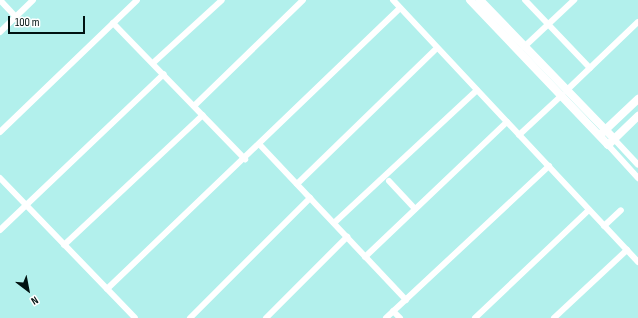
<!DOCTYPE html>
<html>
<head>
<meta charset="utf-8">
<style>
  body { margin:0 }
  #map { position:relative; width:638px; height:318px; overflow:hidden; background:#b2f0ec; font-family:"Sofia Sans Condensed",sans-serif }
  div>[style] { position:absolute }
  .minor>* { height:6px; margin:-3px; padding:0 3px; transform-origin:3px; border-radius:3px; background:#fff }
  .major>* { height:8px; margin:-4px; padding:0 4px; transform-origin:4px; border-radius:4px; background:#fff }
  span { translate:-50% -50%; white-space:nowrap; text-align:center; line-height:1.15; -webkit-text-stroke:3.5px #fff; paint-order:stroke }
  .north { position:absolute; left:8px; top:270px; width:40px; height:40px; -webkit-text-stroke:3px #fff; paint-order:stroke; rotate:148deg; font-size:11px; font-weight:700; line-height:16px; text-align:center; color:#001211 }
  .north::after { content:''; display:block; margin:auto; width:14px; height:18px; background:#001211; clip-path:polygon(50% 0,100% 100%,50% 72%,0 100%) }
  .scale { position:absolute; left:8px; top:16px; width:77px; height:18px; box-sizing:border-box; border:2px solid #001211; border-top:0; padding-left:5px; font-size:12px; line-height:14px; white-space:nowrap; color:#001211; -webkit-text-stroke:3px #fff; paint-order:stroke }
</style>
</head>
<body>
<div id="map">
  <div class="minor">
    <i style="left:0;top:0;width:23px;rotate:47deg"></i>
    <i style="left:393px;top:0;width:359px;rotate:46.9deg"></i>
    <i style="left:525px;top:0;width:94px;rotate:46.3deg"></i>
    <i style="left:113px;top:23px;width:190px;rotate:45.9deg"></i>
    <i style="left:0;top:32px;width:46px;rotate:-44.1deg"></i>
    <i style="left:524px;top:47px;width:69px;rotate:-43.2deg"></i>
    <i style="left:153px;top:63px;width:93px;rotate:-42.4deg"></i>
    <i style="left:567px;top:90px;width:98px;rotate:-43.8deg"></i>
    <i style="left:194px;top:106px;width:152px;rotate:-44.2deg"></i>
    <i style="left:0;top:132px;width:190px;rotate:-43.9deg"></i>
    <i style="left:519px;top:135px;width:59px;rotate:-42.9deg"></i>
    <i style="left:614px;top:139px;width:35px;rotate:47deg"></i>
    <i style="left:260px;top:145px;width:213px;rotate:46.7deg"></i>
    <i style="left:608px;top:145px;width:45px;rotate:47.7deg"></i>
    <i style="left:0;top:178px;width:194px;rotate:46deg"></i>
    <i style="left:389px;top:181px;width:38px;rotate:47deg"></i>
    <i style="left:297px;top:184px;width:195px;rotate:-44.2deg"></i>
    <i style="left:334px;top:223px;width:195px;rotate:-42.9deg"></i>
    <i style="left:604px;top:226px;width:23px;rotate:-43deg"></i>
    <i style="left:0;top:230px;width:226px;rotate:-43.6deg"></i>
    <i style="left:64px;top:245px;width:190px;rotate:-43.1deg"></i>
    <i style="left:365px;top:257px;width:196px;rotate:-43.6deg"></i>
    <i style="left:107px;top:289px;width:406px;rotate:-43.8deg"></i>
    <i style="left:393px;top:311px;width:10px;rotate:45deg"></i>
    <i style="left:190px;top:318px;width:170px;rotate:-45deg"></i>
    <i style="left:266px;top:318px;width:115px;rotate:-45deg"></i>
    <i style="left:386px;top:318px;width:223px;rotate:-43deg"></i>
    <i style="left:475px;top:318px;width:157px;rotate:-43.5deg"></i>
    <i style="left:554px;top:318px;width:100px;rotate:-43deg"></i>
  </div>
  <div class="major">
    <i style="left:470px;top:0;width:200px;rotate:46.4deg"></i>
    <i style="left:608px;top:145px;width:42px;rotate:-44deg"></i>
    <i style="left:480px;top:0;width:193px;rotate:46deg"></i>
    <i style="left:602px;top:133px;width:50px;rotate:-43.4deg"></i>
  </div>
  <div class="north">N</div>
  <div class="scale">100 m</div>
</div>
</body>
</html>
